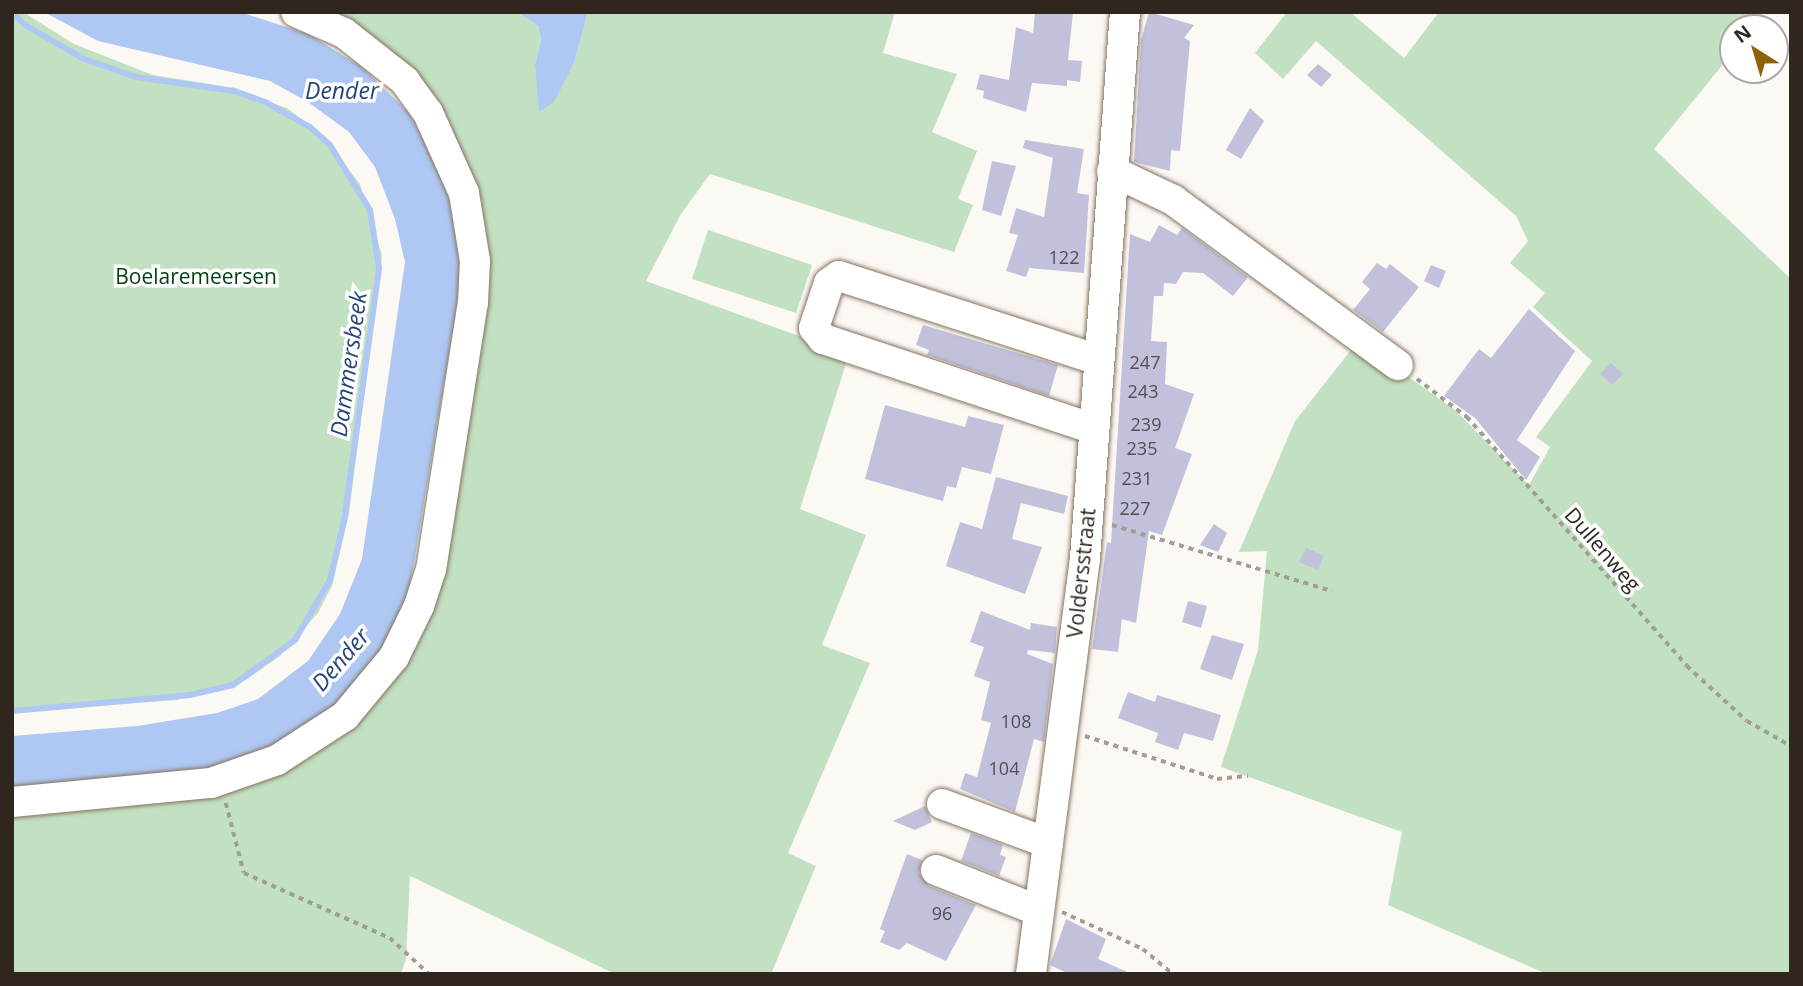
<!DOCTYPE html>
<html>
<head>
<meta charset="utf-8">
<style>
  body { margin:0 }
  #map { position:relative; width:1803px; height:986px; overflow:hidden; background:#fcf8f4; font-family:"Open Sans",sans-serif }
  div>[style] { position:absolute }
  .green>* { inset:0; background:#c2e1c2 }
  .water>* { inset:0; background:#aec8f3 }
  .stream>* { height:6px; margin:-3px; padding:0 3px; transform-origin:3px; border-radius:3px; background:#aec8f3 }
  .building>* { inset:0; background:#c1c1dc }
  .path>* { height:3.5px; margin-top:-1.75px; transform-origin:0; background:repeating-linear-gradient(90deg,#a29d96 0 5px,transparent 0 10px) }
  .roads { filter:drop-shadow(0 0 2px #86735f) drop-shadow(0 0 2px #86735f) }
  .minor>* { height:30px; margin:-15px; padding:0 15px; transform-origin:15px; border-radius:15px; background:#fff }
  span { translate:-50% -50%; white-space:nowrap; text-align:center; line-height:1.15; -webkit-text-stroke:7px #fff; paint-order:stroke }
  .number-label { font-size:18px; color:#544e4e }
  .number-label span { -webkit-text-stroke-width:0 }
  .park-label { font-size:21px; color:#023f0e }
  .street-label { font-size:21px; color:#2f271e }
  .water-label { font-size:23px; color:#254479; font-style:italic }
  .frame { position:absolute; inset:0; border:14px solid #2f271e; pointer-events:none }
  .north { position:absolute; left:1719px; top:14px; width:70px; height:70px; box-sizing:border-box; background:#fff; border:2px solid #aca9a5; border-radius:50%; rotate:323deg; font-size:19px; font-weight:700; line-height:28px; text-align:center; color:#2f271e }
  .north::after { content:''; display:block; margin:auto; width:24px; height:32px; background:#8f610b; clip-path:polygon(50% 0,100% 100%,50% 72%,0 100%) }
</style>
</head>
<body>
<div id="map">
  <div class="green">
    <i style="clip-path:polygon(12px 12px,23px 12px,74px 44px,153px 75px,222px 86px,287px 108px,323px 136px,360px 184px,382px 255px,349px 514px,332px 586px,318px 613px,280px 656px,246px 680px,177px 700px,12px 712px)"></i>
    <i style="clip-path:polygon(324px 12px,517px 12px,538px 26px,541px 39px,535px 65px,540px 111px,574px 63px,588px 12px,895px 12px,883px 53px,957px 74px,932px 132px,977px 151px,958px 199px,973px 205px,954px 252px,710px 174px,681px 214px,646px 281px,849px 354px,800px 509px,866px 535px,822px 645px,870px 663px,788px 853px,816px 866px,771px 974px,615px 974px,410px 876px,406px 959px,401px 974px,12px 974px,12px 806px,399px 665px,480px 309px,457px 148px)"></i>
    <i style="clip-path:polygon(1287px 12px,1350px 12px,1404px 58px,1439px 12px,1765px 12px,1752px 28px,1733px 28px,1733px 52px,1654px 149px,1791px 279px,1791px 974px,1547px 974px,1388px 905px,1402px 832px,1221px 767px,1258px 650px,1267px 551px,1239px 552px,1295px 421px,1358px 341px,1455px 410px,1529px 485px,1550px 447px,1536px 437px,1592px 361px,1533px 307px,1545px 293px,1510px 263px,1528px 241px,1516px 216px,1316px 41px,1283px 79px,1255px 53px)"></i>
    <i style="clip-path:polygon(708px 230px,812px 265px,796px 313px,692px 279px)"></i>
  </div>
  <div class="water">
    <i style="clip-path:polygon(44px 12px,246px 14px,308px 34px,362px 67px,408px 112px,434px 157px,454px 213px,461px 282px,409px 592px,390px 641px,358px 688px,287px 743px,206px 773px,12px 791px,12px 736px,137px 726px,217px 713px,258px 699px,308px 661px,340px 614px,362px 559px,405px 262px,395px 219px,375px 167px,349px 132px,308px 102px,270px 81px,98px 41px)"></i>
    <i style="clip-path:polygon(517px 12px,588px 12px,574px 63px,554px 102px,539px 112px,535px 65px,541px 39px,538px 26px)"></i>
  </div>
  <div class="stream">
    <i style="left:12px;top:711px;width:179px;rotate:-5.1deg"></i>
    <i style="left:190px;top:695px;width:44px;rotate:-13.1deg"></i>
    <i style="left:233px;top:685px;width:77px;rotate:-36deg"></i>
    <i style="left:295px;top:640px;width:69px;rotate:-59.7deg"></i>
    <i style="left:330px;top:580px;width:61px;rotate:-76.7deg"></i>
    <i style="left:344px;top:521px;width:255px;rotate:-82.1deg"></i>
    <i style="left:379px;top:268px;width:59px;rotate:-98.8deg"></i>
    <i style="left:370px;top:210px;width:76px;rotate:-121.6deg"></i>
    <i style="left:330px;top:145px;width:27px;rotate:-138deg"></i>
    <i style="left:310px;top:127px;width:51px;rotate:-150.9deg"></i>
    <i style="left:265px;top:102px;width:33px;rotate:-160deg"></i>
    <i style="left:234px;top:91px;width:99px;rotate:-171.9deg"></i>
    <i style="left:136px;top:77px;width:55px;rotate:-160.9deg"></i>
    <i style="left:84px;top:59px;width:68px;rotate:-150deg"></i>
    <i style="left:25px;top:25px;width:18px;rotate:-135deg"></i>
  </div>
  <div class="building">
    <i style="clip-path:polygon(1035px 12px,1073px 12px,1068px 60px,1082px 61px,1080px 82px,1067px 80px,1067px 86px,1032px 83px,1026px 112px,983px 98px,984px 91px,976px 89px,980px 74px,1009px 80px,1016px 27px,1033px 33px)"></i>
    <i style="clip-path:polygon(1149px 12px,1194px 25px,1184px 38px,1190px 41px,1180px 151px,1171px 150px,1170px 171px,1134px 162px,1141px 40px)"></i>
    <i style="clip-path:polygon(1318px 64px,1332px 75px,1321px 87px,1307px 75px)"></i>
    <i style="clip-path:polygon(1250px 108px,1264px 121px,1241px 159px,1226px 150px)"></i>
    <i style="clip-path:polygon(1025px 140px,1084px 149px,1077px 193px,1089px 195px,1084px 273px,1029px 268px,1026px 277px,1006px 271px,1018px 235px,1009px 233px,1016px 208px,1044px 217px,1052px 164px,1053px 158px,1023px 148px)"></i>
    <i style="clip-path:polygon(992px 161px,1016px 166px,1001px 216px,982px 210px)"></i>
    <i style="clip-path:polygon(1159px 225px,1177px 235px,1182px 228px,1248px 277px,1233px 296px,1203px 273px,1183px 272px,1176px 284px,1164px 283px,1163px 296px,1154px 296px,1151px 341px,1167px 342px,1165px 384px,1194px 394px,1175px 448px,1192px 454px,1162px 535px,1149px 531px,1136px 623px,1122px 619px,1118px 652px,1092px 649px,1107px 542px,1111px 543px,1130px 234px,1150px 242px)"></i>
    <i style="clip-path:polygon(1377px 263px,1386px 269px,1390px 264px,1419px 287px,1383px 332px,1353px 310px,1370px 289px,1362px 282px)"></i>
    <i style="clip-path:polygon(1431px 265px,1446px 271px,1439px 288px,1424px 281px)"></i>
    <i style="clip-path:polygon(1529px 309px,1575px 351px,1517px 440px,1540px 457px,1526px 480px,1475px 418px,1444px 396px,1479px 349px,1491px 358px)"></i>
    <i style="clip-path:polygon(923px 325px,1058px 365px,1049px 396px,927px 355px,929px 350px,916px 345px)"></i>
    <i style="clip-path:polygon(1611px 363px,1623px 374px,1612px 385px,1600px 374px)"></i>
    <i style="clip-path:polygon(885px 405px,965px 427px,968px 416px,1004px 425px,991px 474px,962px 467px,956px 488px,947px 486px,943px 501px,865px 479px)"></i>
    <i style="clip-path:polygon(996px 477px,1068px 496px,1064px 514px,1021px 503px,1012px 539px,1042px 547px,1025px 594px,946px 566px,960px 522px,982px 529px)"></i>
    <i style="clip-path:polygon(1214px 524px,1227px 533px,1218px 552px,1200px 545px)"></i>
    <i style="clip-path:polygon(1306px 548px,1324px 556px,1318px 570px,1299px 562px)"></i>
    <i style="clip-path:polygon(1188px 601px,1207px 606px,1201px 628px,1182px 622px)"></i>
    <i style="clip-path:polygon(981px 611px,1030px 630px,1031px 623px,1057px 627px,1055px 653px,1028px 650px,1027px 654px,1053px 664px,1044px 742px,1034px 739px,1015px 812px,960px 789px,965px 773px,977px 777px,991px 723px,981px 720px,990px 682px,974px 676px,984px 647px,970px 642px)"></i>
    <i style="clip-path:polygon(1212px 635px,1244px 644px,1232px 680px,1200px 669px)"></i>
    <i style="clip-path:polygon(1128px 692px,1155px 702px,1157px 695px,1221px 715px,1213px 741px,1184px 733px,1178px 750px,1155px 742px,1158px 733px,1118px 718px)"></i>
    <i style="clip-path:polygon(925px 806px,932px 822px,915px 830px,893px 821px)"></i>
    <i style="clip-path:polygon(971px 833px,1003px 845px,1000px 855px,1006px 857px,999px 876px,961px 861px)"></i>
    <i style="clip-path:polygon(907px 854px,922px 860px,919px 873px,929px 886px,976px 905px,946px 961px,907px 943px,899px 950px,880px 942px,885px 931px,880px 929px)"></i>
    <i style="clip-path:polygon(1066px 919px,1106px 939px,1098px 959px,1132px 974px,1069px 974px,1050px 965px)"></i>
  </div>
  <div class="path">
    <i style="left:1417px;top:379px;width:63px;rotate:37.2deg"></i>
    <i style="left:1467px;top:417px;width:332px;rotate:48.5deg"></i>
    <i style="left:1687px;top:666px;width:81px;rotate:42.5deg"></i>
    <i style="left:1747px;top:721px;width:51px;rotate:29.6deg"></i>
    <i style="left:1112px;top:525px;width:230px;rotate:16.7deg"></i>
    <i style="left:1085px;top:736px;width:139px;rotate:18deg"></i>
    <i style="left:1217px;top:779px;width:31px;rotate:-6deg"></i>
    <i style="left:226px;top:803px;width:72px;rotate:75.6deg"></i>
    <i style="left:244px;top:873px;width:160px;rotate:24deg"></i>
    <i style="left:390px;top:938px;width:53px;rotate:42.7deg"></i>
    <i style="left:1062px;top:912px;width:89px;rotate:24.6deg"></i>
    <i style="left:1143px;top:949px;width:39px;rotate:40deg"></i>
  </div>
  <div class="roads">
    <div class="minor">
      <i style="left:1112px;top:171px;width:68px;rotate:25.4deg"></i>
      <i style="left:1173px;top:200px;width:279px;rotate:36.3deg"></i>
      <i style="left:1094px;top:429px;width:286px;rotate:-161.6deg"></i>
      <i style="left:823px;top:339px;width:14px;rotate:-129deg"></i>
      <i style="left:814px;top:328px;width:47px;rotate:-71.6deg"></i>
      <i style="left:829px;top:283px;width:12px;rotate:-35deg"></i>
      <i style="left:839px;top:276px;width:273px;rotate:17.9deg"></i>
      <i style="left:12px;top:802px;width:200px;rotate:-5.5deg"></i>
      <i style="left:211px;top:783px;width:70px;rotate:-19.2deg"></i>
      <i style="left:277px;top:760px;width:81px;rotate:-32.9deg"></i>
      <i style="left:345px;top:716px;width:77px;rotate:-50.3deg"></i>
      <i style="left:394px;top:657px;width:57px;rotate:-63.9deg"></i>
      <i style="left:419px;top:606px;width:38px;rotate:-72deg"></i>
      <i style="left:431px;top:570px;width:270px;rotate:-81.1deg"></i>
      <i style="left:473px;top:303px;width:42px;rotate:-87.3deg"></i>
      <i style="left:475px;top:261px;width:69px;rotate:-99.2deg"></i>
      <i style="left:464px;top:193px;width:88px;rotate:-114.2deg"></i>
      <i style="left:428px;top:113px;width:39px;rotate:-126deg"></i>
      <i style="left:405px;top:81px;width:78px;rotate:-141.8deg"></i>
      <i style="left:344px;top:33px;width:52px;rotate:-156.4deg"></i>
      <i style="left:942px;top:804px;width:113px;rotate:20.2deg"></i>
      <i style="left:936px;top:870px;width:111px;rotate:21.7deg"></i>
      <i style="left:1031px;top:974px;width:418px;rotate:-82.6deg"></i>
      <i style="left:1085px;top:559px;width:548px;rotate:-85.82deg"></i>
    </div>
  </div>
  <div class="number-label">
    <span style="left:1064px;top:257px">122</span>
    <span style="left:1145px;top:362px">247</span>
    <span style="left:1143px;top:391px">243</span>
    <span style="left:1146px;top:424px">239</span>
    <span style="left:1142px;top:448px">235</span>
    <span style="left:1137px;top:478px">231</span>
    <span style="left:1135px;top:508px">227</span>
    <span style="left:1016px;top:721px">108</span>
    <span style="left:1004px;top:768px">104</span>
    <span style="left:942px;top:913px">96</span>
  </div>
  <div class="park-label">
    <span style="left:196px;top:276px">Boelaremeersen</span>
  </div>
  <div class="street-label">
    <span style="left:1603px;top:549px;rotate:49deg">Dullenweg</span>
    <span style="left:1081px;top:573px;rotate:-84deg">Voldersstraat</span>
  </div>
  <div class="water-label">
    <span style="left:342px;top:90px">Dender</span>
    <span style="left:348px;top:364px;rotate:-82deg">Dammersbeek</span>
    <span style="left:340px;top:659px;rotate:-49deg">Dender</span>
  </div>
  <div class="frame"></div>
  <div class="north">N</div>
</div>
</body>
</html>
